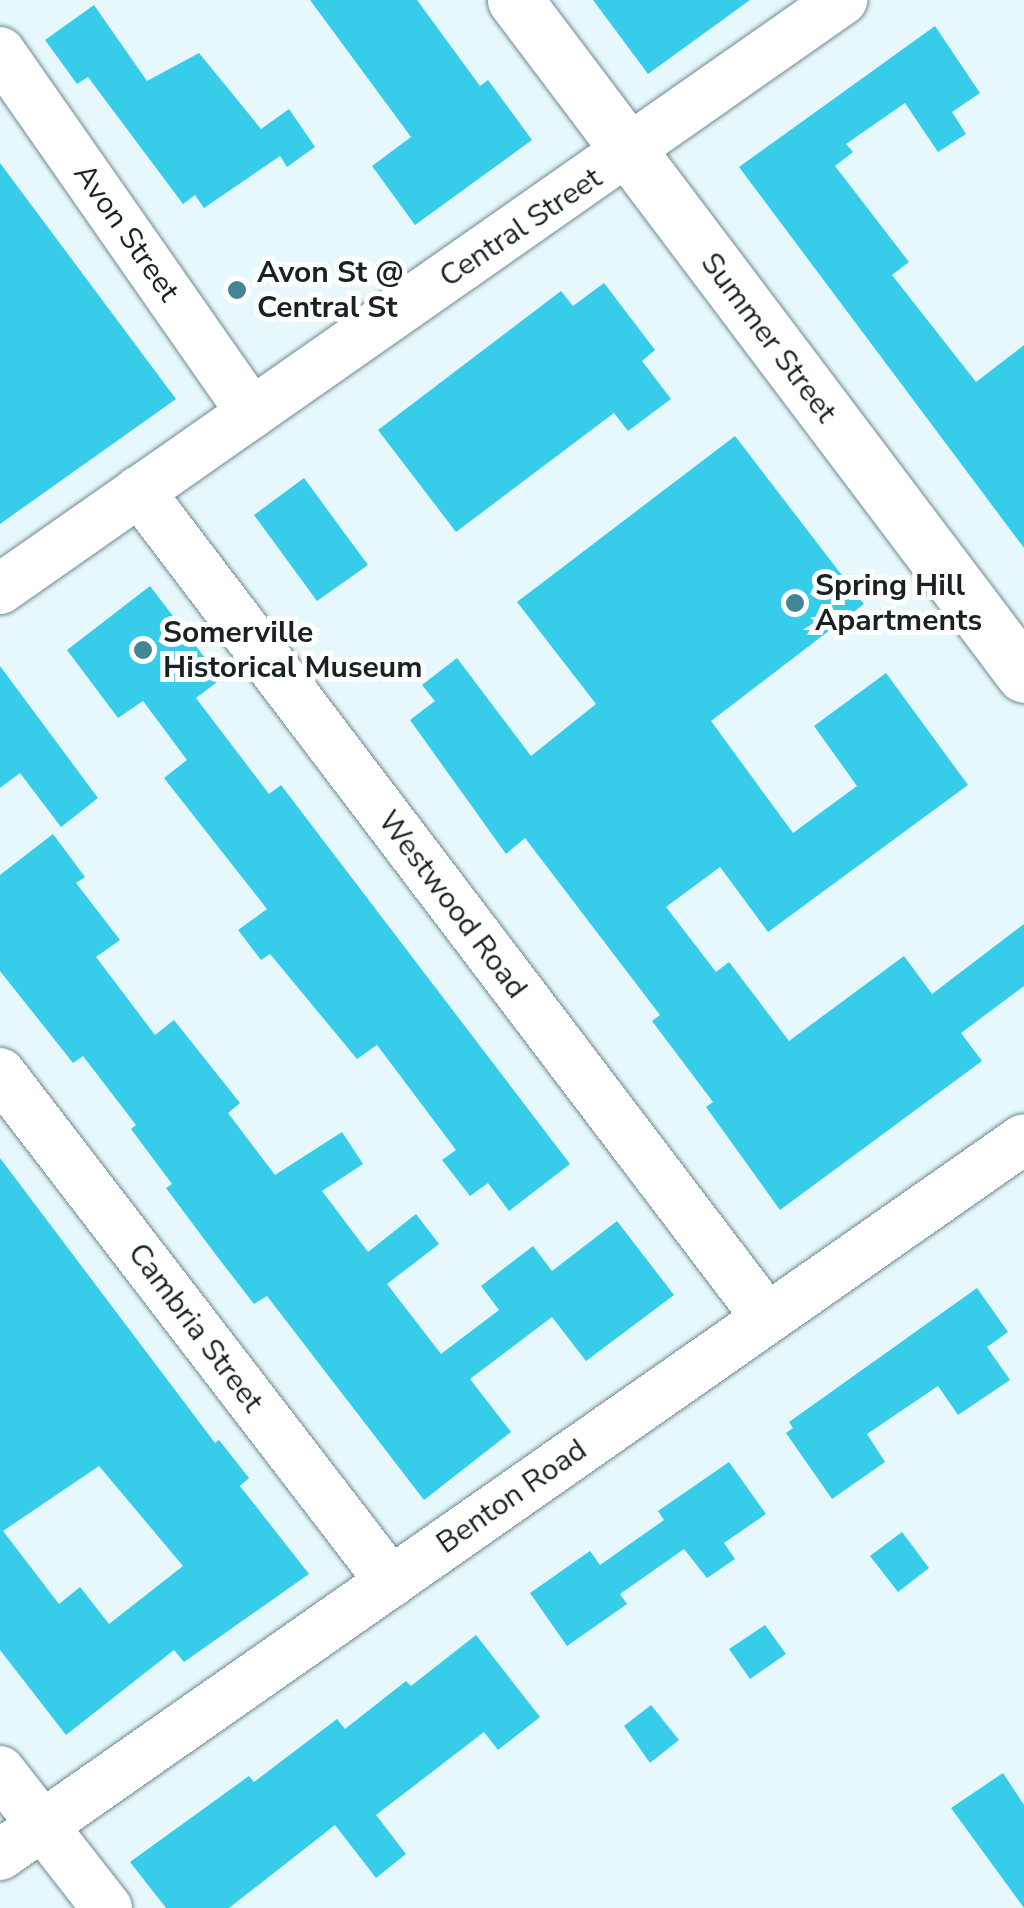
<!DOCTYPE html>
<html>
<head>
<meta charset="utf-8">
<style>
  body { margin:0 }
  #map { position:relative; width:1024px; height:1908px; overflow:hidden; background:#e7f8fd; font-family:"Nunito Sans",sans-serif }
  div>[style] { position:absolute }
  .building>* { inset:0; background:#37ccea }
  .roads { filter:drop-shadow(0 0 2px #6e8990) drop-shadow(0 0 2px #6e8990) }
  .minor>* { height:50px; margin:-25px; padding:0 25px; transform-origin:25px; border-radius:25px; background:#fff }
  .major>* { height:55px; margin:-27.5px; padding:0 27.5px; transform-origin:27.5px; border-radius:27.5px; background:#fff }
  .dots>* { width:28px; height:28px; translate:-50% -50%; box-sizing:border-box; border:5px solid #fff; border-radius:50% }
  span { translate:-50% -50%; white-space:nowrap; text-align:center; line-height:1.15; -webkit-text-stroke:10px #fff; paint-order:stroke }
  .street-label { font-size:30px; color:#182225 }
  .poi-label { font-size:30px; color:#182225; font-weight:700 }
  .left { translate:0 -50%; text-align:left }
</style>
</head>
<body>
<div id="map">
  <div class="building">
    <i style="clip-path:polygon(310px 0,417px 0,480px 86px,488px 80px,532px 140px,415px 225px,372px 166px,411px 137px)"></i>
    <i style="clip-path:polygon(593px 0,750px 0,648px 74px)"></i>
    <i style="clip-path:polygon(94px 5px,147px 81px,199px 53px,261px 129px,289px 109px,315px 147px,287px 167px,280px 156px,204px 208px,195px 195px,183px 204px,88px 77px,77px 84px,45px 40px)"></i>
    <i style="clip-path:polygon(935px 26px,980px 93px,952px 112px,966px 134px,938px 152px,905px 103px,846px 144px,853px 152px,835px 166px,909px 262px,892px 275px,976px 382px,1024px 345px,1024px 548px,739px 167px)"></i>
    <i style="clip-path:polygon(0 163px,176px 399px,0 524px)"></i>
    <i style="clip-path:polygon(604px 283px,655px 350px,642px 361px,671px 399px,628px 431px,614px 413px,456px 532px,378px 430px,561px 291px,573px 306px)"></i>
    <i style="clip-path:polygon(735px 436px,864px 604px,711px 721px,793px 833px,857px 786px,814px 726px,886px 673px,968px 785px,768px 932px,720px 867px,666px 907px,716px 972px,729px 962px,789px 1041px,904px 956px,932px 994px,1024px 924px,1024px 986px,961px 1033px,982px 1061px,780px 1210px,706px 1107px,713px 1102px,652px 1021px,660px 1015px,525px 838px,506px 854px,410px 720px,435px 701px,422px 685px,457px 658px,531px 756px,596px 704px,517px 602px)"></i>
    <i style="clip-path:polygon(304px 478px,368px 565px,317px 601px,254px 515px)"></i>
    <i style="clip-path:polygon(150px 586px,221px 679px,196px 698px,269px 794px,281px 785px,570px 1164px,509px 1211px,488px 1183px,470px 1196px,442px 1160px,456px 1150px,377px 1045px,357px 1059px,270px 954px,261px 960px,238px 930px,267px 909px,164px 778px,187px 760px,143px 701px,118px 718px,67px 650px)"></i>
    <i style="clip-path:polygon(0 666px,98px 798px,61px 827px,20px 773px,0 788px)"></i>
    <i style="clip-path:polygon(53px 834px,85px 877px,76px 883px,120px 940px,96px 957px,155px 1035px,174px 1020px,240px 1103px,228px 1113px,275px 1175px,342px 1132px,363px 1164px,322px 1191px,368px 1252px,416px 1214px,439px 1244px,387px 1284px,441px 1354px,499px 1310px,481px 1286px,533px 1246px,552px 1271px,617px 1221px,674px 1295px,586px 1361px,552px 1317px,470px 1379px,511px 1432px,424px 1500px,267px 1296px,254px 1304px,216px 1255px,166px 1188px,172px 1184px,131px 1129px,136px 1125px,83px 1056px,73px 1063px,0 971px,0 875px)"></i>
    <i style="clip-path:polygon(evenodd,0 1158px,215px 1443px,219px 1440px,249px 1478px,240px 1486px,309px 1574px,184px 1662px,174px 1650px,66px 1735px,0 1650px,0 1158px,99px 1466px,183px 1566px,109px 1624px,80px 1587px,59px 1604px,3px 1531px,99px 1466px)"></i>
    <i style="clip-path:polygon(977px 1288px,1008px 1332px,987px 1347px,1010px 1380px,958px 1415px,938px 1386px,867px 1434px,885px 1462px,832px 1499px,786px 1433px,793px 1428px,789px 1422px)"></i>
    <i style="clip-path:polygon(729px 1462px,766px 1514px,724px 1543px,735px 1559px,707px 1578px,684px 1549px,620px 1594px,627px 1604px,567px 1646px,530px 1593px,590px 1551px,600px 1565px,664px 1520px,658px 1511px)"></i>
    <i style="clip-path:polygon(902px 1532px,929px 1568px,898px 1592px,870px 1556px)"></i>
    <i style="clip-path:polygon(765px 1625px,786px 1654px,750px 1679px,729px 1649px)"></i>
    <i style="clip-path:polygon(476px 1635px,540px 1717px,498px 1750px,484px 1732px,376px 1815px,406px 1854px,376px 1878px,335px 1825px,229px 1908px,166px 1908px,130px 1862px,249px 1776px,254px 1782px,337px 1719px,345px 1729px,406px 1681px,411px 1686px)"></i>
    <i style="clip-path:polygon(651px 1705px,679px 1740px,650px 1763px,624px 1726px)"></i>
    <i style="clip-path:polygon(1003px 1773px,1024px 1805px,1024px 1908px,951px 1808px)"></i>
  </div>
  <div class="roads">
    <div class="minor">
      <i style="left:0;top:52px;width:440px;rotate:55.1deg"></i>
      <i style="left:139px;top:491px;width:1038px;rotate:52.79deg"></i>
      <i style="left:0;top:589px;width:1028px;rotate:-34.97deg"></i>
      <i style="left:0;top:1073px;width:642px;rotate:52.47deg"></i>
      <i style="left:0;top:1771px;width:174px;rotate:52deg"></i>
      <i style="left:0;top:1855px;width:1249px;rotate:-34.96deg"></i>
    </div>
    <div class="major">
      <i style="left:515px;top:0;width:845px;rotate:52.98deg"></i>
    </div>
  </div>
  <div class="dots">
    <i style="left:237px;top:290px;background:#428595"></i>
    <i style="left:795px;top:603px;background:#428595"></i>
    <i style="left:143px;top:650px;background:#428595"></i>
  </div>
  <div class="street-label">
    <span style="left:521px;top:228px;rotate:-34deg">Central Street</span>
    <span style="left:126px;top:233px;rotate:55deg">Avon Street</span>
    <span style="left:768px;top:338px;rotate:53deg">Summer Street</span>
    <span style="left:452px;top:905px;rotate:53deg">Westwood Road</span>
    <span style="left:195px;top:1328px;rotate:53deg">Cambria Street</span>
    <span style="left:512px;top:1497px;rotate:-35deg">Benton Road</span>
  </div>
  <div class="poi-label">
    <span class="left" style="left:257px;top:290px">Avon St @<br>Central St</span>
    <span class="left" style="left:815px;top:603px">Spring Hill<br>Apartments</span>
    <span class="left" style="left:163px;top:650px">Somerville<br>Historical Museum</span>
  </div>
</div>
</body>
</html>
